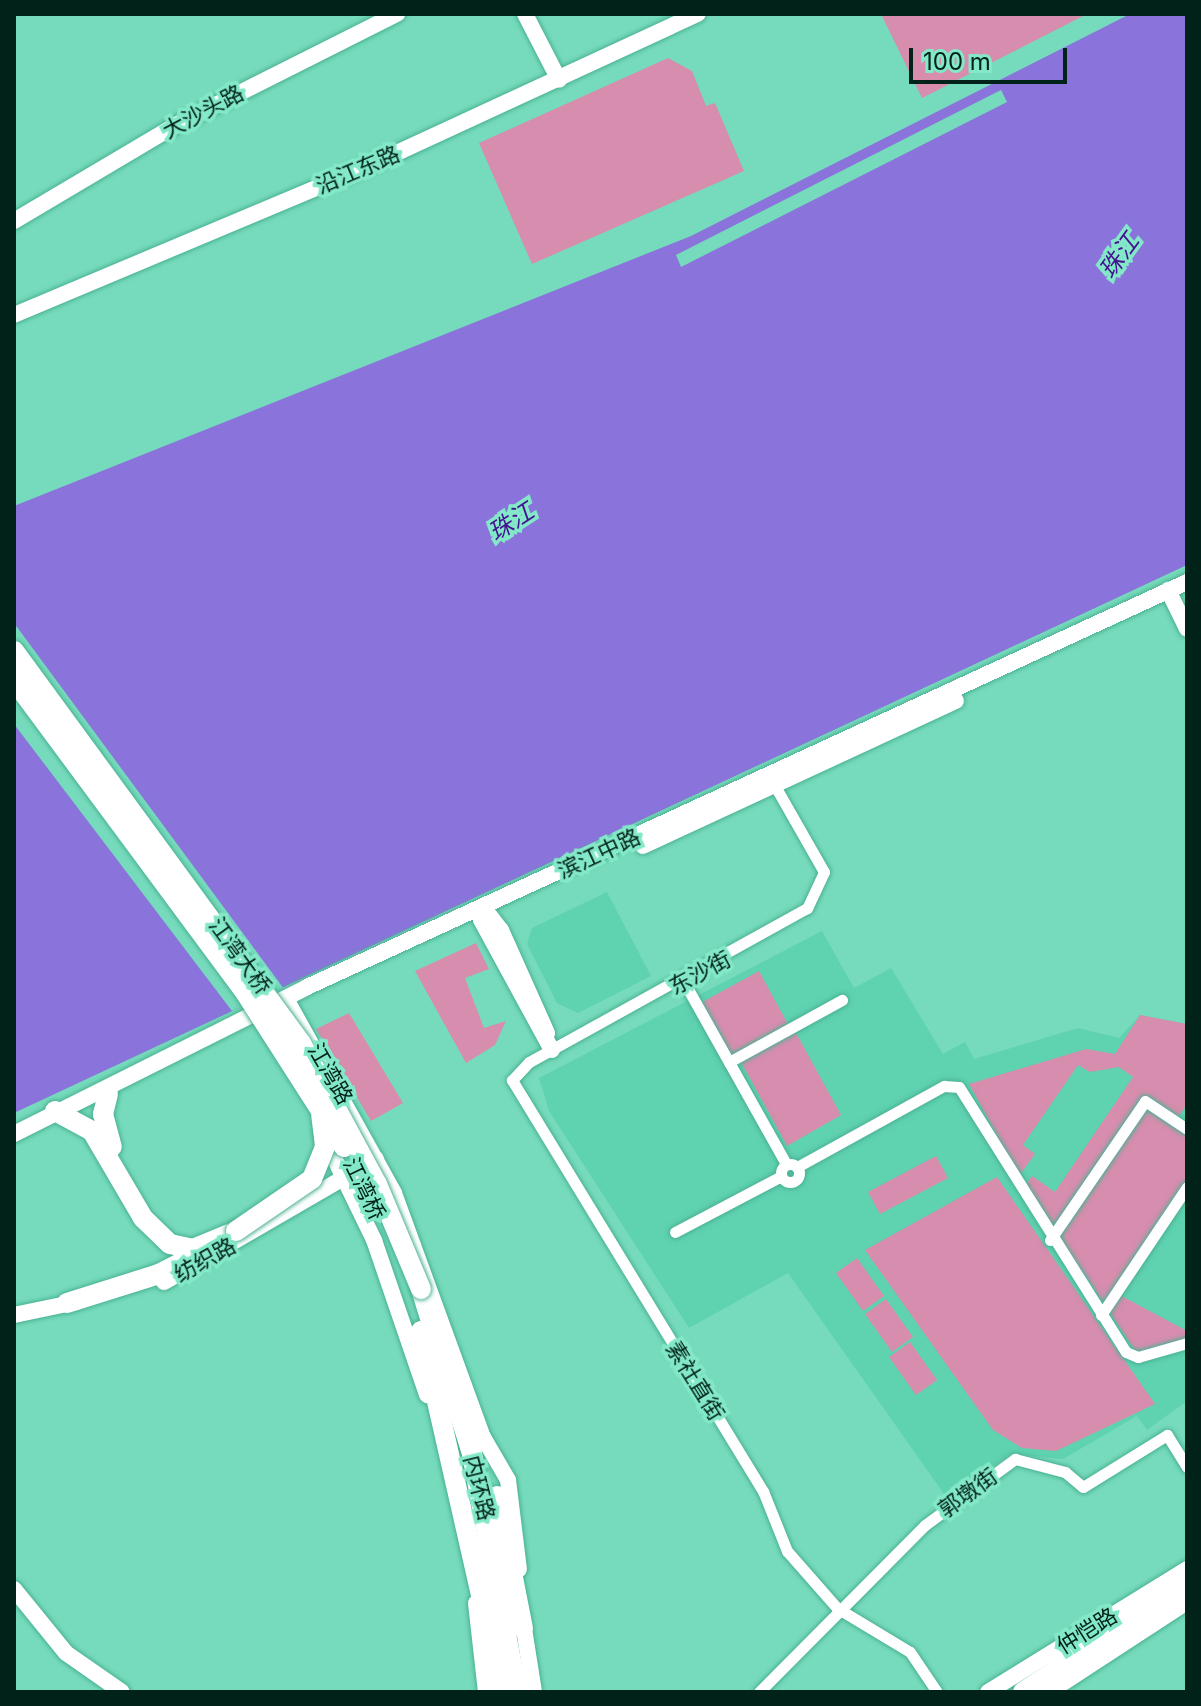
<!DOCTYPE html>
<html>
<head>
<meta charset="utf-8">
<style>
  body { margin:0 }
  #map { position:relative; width:1201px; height:1706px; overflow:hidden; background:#76dbbc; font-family:Inter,"Noto Sans SC",sans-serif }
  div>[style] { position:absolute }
  .built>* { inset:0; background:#5fd2b0 }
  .green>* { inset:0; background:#d68dae }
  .water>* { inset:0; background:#8a74db }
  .pier>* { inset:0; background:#76dbbc }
  .roads { filter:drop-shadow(0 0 2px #4ab194) drop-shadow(0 0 2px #4ab194) }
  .street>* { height:11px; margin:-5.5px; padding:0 5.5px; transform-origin:5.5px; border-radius:5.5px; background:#fff }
  .street>.ring { margin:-5.5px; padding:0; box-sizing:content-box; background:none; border:11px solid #fff; border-radius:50% }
  .secondary>* { height:16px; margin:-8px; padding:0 8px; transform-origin:8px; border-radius:8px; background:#fff }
  .primary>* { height:16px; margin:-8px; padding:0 8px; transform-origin:8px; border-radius:8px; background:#fff }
  .highway>* { height:20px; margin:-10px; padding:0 10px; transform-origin:10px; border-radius:10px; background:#fff }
  .bridges { filter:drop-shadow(0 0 2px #4ab194) drop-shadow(0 0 2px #4ab194) }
  .highway-bridge>* { height:20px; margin:-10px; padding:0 10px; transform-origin:10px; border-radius:10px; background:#fff }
  span { translate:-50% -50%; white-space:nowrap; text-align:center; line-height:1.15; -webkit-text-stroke:7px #83e8c8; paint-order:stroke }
  .street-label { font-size:22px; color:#012219 }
  .water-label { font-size:24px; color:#441291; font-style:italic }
  .frame { position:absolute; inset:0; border:16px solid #012219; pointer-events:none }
  .scale { position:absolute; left:909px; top:48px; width:158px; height:36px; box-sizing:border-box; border:4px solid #012219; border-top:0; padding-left:10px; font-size:24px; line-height:28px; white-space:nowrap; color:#012219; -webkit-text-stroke:6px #83e8c8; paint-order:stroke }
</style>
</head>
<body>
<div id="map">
  <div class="built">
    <i style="clip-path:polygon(607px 892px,651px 976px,578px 1013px,557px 1003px,527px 944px,532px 928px)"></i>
    <i style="clip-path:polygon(822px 931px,854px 988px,891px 968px,943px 1054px,965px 1042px,974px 1059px,1078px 1028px,1119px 1038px,1140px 1015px,1187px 1024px,1187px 1401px,1147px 1430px,1137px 1416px,1063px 1459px,1010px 1454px,947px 1498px,788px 1273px,689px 1328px,549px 1111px,539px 1078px)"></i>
  </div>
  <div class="green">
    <i style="clip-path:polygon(881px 14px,1087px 14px,922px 98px)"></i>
    <i style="clip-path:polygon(668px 58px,692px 71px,706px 106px,715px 103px,744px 171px,532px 264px,479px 143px)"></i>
    <i style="clip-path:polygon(476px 943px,489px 969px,465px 978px,484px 1028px,506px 1021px,495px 1045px,466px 1063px,415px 971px)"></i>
    <i style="clip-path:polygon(759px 971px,790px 1028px,729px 1062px,697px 1005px)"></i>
    <i style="clip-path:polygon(349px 1013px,403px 1103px,371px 1121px,316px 1029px)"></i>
    <i style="clip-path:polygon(1140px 1015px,1187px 1024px,1187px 1104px,1176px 1121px,1187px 1129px,1187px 1187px,1116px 1293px,1187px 1331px,1187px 1340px,1136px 1352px,1025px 1185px,1032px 1176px,1055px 1192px,1133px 1077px,1119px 1067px,1090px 1072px,1078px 1065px,1023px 1145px,1035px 1154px,1019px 1176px,969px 1084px,1086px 1049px,1115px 1054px)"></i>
    <i style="clip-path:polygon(795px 1031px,841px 1115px,787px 1146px,741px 1062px)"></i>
    <i style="clip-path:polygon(936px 1156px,948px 1178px,880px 1214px,868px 1192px)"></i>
    <i style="clip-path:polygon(997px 1177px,1155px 1404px,1056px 1451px,1022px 1448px,993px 1430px,865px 1250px)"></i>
    <i style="clip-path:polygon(857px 1258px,884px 1296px,863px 1311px,836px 1273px)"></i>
    <i style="clip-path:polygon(886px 1299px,913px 1337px,892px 1352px,865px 1314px)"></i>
    <i style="clip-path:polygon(910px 1342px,937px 1380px,916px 1395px,889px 1357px)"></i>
  </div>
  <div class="water">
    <i style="clip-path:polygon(1130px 14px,1187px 14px,1187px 565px,14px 1113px,14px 506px,691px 236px)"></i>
  </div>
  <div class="pier">
    <i style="clip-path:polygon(1001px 90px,1007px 102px,681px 267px,676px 255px)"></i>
    <i style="clip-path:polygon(14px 623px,284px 989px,232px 1011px,14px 724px)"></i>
  </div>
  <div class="roads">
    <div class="street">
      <i style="left:775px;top:786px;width:99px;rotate:60.3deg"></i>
      <i style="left:824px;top:872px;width:40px;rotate:115deg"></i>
      <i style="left:807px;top:908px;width:318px;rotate:151deg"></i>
      <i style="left:529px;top:1062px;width:25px;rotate:133deg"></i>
      <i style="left:512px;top:1080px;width:482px;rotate:58.6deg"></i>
      <i style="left:763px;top:1491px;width:65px;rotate:68.2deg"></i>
      <i style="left:787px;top:1551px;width:76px;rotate:48.7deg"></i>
      <i style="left:837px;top:1608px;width:85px;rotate:31.1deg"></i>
      <i style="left:910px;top:1652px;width:48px;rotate:56deg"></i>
      <i style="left:684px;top:982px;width:209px;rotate:60.7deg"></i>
      <i style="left:729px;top:1062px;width:129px;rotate:-28.8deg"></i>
      <i class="ring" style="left:781px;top:1164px;width:7px;height:7px"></i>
      <i style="left:797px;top:1167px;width:168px;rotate:-28.9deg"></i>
      <i style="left:944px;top:1086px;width:15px;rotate:4deg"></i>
      <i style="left:959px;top:1087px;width:313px;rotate:57.8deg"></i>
      <i style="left:1126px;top:1352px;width:13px;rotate:23deg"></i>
      <i style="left:1138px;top:1357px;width:51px;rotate:-15.9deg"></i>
      <i style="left:675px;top:1232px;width:120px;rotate:-27.8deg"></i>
      <i style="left:1050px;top:1240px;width:168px;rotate:-55.6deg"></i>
      <i style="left:1145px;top:1101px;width:50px;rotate:33.7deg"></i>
      <i style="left:1101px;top:1315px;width:154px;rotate:-56.1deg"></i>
      <i style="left:759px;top:1692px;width:235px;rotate:-45.2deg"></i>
      <i style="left:925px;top:1525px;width:112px;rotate:-36.3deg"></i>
      <i style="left:1015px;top:1459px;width:52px;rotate:14.6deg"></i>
      <i style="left:1065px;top:1472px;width:23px;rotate:40deg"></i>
      <i style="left:1083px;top:1487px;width:99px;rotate:-31.8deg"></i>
      <i style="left:1167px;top:1435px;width:38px;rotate:58deg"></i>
    </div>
    <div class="secondary">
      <i style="left:525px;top:14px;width:74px;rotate:62.7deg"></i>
      <i style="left:14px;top:221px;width:186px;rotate:-30.7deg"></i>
      <i style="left:174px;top:126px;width:250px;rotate:-26.7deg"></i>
      <i style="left:1168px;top:590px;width:43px;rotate:64deg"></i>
      <i style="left:643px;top:846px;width:345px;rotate:-24.9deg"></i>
      <i style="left:483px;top:907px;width:13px;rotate:99deg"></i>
      <i style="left:481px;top:920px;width:148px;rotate:61.4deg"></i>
      <i style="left:483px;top:907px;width:29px;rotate:52deg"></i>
      <i style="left:501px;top:930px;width:113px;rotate:65.9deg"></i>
      <i style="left:14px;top:1134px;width:328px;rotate:-26.6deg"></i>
      <i style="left:307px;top:987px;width:969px;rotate:-24.71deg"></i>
      <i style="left:164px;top:1282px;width:245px;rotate:-30.1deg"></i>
      <i style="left:14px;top:1315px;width:63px;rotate:-11.8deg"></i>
      <i style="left:14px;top:1589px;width:82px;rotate:50.9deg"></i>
      <i style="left:66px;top:1653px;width:68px;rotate:34.9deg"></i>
      <i style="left:988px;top:1692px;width:234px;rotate:-31.7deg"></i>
      <i style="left:1049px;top:1692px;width:165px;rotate:-33.1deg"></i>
    </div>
    <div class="primary">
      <i style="left:14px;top:315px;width:377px;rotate:-22.8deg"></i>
      <i style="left:362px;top:169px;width:370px;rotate:-24.8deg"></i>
      <i style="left:268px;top:1007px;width:22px;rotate:-3deg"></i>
      <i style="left:290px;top:1006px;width:214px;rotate:60.9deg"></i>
      <i style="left:394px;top:1193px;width:260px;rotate:70deg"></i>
      <i style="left:483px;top:1437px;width:50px;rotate:59.8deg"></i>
      <i style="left:508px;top:1480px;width:90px;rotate:83deg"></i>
      <i style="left:323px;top:1135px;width:117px;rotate:64.1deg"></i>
      <i style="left:374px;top:1240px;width:164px;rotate:71.1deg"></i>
      <i style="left:476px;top:1603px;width:90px;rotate:83.6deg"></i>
      <i style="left:522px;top:1616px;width:77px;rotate:81deg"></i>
    </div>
    <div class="highway">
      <i style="left:108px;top:1094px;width:21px;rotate:104deg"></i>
      <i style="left:103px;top:1114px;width:34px;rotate:75deg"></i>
      <i style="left:55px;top:1111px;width:42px;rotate:28.4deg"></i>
      <i style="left:92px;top:1131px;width:101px;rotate:59.6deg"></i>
      <i style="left:143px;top:1218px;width:37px;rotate:44deg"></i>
      <i style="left:170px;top:1244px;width:24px;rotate:12deg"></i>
      <i style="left:193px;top:1249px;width:47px;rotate:-22.7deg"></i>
      <i style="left:421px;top:1289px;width:173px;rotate:72.8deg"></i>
      <i style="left:472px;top:1454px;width:242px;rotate:79.3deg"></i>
      <i style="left:67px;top:1303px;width:96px;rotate:-17.5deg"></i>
      <i style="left:159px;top:1274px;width:53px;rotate:-27.1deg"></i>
      <i style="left:421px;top:1331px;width:370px;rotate:77.2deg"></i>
      <i style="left:497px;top:1496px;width:135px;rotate:78.9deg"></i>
      <i style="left:1023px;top:1692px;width:195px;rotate:-32.9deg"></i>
    </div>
  </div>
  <div class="bridges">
    <div class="highway-bridge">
      <i style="left:14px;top:651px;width:486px;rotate:53.8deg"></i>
      <i style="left:301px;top:1043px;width:160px;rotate:61.7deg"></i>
      <i style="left:377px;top:1184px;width:114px;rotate:67.3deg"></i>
      <i style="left:14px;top:680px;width:388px;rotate:53.5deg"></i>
      <i style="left:245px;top:992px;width:184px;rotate:57.4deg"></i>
      <i style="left:236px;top:1231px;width:92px;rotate:-34.4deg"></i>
      <i style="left:312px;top:1179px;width:35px;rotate:-68deg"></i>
      <i style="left:325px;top:1146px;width:31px;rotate:-97deg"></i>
    </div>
  </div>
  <div class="street-label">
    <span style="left:203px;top:112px;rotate:-28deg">大沙头路</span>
    <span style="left:358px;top:170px;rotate:-23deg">沿江东路</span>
    <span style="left:599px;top:854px;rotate:-25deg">滨江中路</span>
    <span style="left:240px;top:956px;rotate:54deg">江湾大桥</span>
    <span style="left:700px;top:973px;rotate:-28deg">东沙街</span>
    <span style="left:330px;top:1074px;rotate:60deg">江湾路</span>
    <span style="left:364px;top:1189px;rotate:64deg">江湾桥</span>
    <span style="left:205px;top:1260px;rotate:-29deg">纺织路</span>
    <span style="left:695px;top:1381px;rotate:58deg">素社直街</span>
    <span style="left:479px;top:1488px;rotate:76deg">内环路</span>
    <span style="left:968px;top:1493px;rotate:-36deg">郭墩街</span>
    <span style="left:1087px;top:1631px;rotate:-32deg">仲恺路</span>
  </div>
  <div class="water-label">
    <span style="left:1119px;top:256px;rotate:-54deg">珠江</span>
    <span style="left:511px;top:522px;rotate:-33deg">珠江</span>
  </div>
  <div class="frame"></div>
  <div class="scale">100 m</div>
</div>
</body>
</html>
